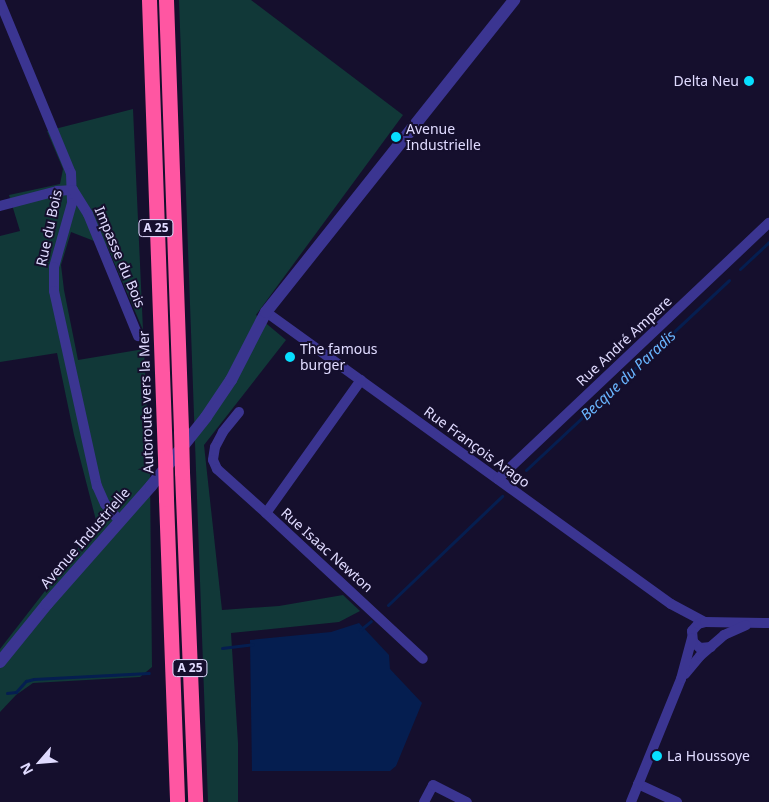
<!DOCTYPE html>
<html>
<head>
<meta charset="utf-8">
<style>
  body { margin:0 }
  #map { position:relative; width:769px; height:802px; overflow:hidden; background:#150f2d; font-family:"Noto Sans",sans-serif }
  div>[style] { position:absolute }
  .green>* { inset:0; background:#113838 }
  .water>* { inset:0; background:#051e50 }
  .stream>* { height:3px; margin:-1.5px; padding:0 1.5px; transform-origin:1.5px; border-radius:1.5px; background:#051e50 }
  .minor>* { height:10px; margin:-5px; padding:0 5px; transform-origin:5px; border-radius:5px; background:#3b3591 }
  .tertiary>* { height:12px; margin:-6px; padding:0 6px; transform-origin:6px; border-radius:6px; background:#3b3591 }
  .motorway>* { height:15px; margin:-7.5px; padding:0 7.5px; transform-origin:7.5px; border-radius:7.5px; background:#ff56a2 }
  .motorway-bridge>* { height:15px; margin:-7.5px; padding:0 7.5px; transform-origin:7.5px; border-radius:7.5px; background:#ff56a2 }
  .dots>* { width:14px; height:14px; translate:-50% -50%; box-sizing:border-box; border:2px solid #150f2d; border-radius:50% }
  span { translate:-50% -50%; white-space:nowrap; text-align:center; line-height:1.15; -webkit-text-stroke:4px #150f2d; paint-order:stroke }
  .shield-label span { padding:1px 4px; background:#150f2d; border:1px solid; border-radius:4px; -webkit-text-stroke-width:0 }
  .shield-label { font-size:12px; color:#e0dbff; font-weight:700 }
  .poi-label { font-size:14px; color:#e0dbff }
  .right { translate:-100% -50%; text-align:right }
  .left { translate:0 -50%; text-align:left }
  .street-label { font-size:14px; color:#e0dbff }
  .water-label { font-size:15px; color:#69b5ff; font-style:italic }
  .north { position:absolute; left:15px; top:737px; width:50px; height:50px; -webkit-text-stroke:4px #150f2d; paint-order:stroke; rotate:243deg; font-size:14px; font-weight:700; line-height:20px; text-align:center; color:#e0dbff }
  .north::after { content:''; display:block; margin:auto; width:18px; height:22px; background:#e0dbff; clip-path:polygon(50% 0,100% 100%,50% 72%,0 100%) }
</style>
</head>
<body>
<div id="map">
  <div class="green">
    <i style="clip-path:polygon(179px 0,251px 0,403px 115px,256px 315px,286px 340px,204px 445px,222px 610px,279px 606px,343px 595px,360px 611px,339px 622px,231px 633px,238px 743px,238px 802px,208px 802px)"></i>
    <i style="clip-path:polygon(133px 109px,143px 330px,107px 246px,71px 232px,61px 265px,64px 290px,78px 360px,144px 349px,150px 475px,152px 667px,140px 677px,33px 683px,16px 695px,0 712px,0 649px,97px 524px,74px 435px,57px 353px,0 362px,0 236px,20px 231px,9px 195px,60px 184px,63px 169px,47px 131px)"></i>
  </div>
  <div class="water">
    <i style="clip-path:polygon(359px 623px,389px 655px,390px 669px,422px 703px,396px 766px,390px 771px,252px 771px,250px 640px,331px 632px)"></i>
  </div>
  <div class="stream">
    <i style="left:740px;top:269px;width:40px;rotate:-43deg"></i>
    <i style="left:526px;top:470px;width:278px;rotate:-43.1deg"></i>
    <i style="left:388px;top:605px;width:158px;rotate:-43.7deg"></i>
    <i style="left:360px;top:630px;width:14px;rotate:-39deg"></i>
    <i style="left:222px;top:648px;width:31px;rotate:-7deg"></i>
    <i style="left:7px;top:693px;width:9px;rotate:-6deg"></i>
    <i style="left:16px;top:692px;width:15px;rotate:-48deg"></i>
    <i style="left:26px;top:681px;width:8px;rotate:-14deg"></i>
    <i style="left:34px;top:679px;width:115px;rotate:-3deg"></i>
  </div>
  <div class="minor">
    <i style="left:0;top:2px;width:185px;rotate:67.5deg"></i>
    <i style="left:71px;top:173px;width:30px;rotate:88deg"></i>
    <i style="left:72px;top:203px;width:66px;rotate:105.7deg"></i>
    <i style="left:54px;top:267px;width:24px;rotate:90deg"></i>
    <i style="left:54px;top:291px;width:200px;rotate:77.6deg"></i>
    <i style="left:97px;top:486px;width:20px;rotate:66deg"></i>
    <i style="left:105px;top:504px;width:23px;rotate:49deg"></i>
    <i style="left:0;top:206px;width:59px;rotate:-14.7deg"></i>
    <i style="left:57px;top:191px;width:16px;rotate:-4deg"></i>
    <i style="left:73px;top:190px;width:28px;rotate:58deg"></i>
    <i style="left:88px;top:214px;width:132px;rotate:67.7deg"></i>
    <i style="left:266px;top:312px;width:499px;rotate:35.8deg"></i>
    <i style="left:671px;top:604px;width:38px;rotate:28deg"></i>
    <i style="left:361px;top:380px;width:163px;rotate:125.5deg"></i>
    <i style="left:266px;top:513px;width:214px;rotate:42.9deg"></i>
    <i style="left:239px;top:412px;width:26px;rotate:129deg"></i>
    <i style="left:223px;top:432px;width:17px;rotate:118deg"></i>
    <i style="left:215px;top:447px;width:13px;rotate:99deg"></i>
    <i style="left:213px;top:460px;width:10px;rotate:66deg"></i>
    <i style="left:217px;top:469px;width:66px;rotate:41.9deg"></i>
    <i style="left:498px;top:479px;width:373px;rotate:-43.4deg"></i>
    <i style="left:711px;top:647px;width:11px;rotate:175deg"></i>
    <i style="left:700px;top:648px;width:9px;rotate:-139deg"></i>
    <i style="left:693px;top:642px;width:11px;rotate:-95deg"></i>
    <i style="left:692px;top:631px;width:9px;rotate:-49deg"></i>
    <i style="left:698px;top:624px;width:7px;rotate:-16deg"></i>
    <i style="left:705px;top:622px;width:64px;rotate:0.9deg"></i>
    <i style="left:685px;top:674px;width:23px;rotate:-50deg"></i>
    <i style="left:700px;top:656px;width:32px;rotate:-41deg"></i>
    <i style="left:724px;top:635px;width:24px;rotate:-24deg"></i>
    <i style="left:638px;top:784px;width:43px;rotate:24.8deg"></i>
    <i style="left:424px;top:802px;width:19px;rotate:-62deg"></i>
    <i style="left:433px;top:785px;width:38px;rotate:27deg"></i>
    <i style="left:631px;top:802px;width:133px;rotate:-67.9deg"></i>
    <i style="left:681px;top:679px;width:42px;rotate:-75deg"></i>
  </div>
  <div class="tertiary">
    <i style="left:0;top:662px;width:75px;rotate:-51deg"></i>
    <i style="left:47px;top:604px;width:157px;rotate:-48.6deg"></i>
    <i style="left:151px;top:486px;width:88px;rotate:-51.4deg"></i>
    <i style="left:206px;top:417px;width:45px;rotate:-56deg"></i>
    <i style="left:231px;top:380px;width:76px;rotate:-62.8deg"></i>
    <i style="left:266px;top:312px;width:399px;rotate:-51.5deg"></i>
  </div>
  <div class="motorway">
    <i style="left:149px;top:0;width:457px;rotate:88deg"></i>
    <i style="left:166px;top:0;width:431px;rotate:88deg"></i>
    <i style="left:182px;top:472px;width:330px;rotate:87.7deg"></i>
    <i style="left:166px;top:499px;width:303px;rotate:87.9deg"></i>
  </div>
  <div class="motorway-bridge">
    <i style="left:181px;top:431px;width:41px;rotate:88.6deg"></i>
    <i style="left:165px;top:457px;width:42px;rotate:88.6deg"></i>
  </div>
  <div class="dots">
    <i style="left:749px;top:81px;background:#07dfff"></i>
    <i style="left:396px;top:137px;background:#07dfff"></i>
    <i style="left:290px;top:357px;background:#07dfff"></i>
    <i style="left:657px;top:756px;background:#07dfff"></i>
  </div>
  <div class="shield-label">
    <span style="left:156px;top:228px">A 25</span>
    <span style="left:190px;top:668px">A 25</span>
  </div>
  <div class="poi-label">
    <span class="right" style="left:739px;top:81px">Delta Neu</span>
    <span class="left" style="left:406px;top:137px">Avenue<br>Industrielle</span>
    <span class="left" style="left:300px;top:357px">The famous<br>burger</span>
    <span class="left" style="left:667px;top:756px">La Houssoye</span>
  </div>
  <div class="street-label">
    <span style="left:49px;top:228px;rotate:-78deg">Rue du Bois</span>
    <span style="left:120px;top:257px;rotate:67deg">Impasse du Bois</span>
    <span style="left:624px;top:341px;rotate:-43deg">Rue André Ampere</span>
    <span style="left:146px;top:402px;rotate:-92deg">Autoroute vers la Mer</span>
    <span style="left:477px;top:447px;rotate:36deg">Rue François Arago</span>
    <span style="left:85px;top:538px;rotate:-49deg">Avenue Industrielle</span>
    <span style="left:327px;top:550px;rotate:42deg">Rue Isaac Newton</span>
  </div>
  <div class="water-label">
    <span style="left:628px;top:375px;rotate:-43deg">Becque du Paradis</span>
  </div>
  <div class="north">N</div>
</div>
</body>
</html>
